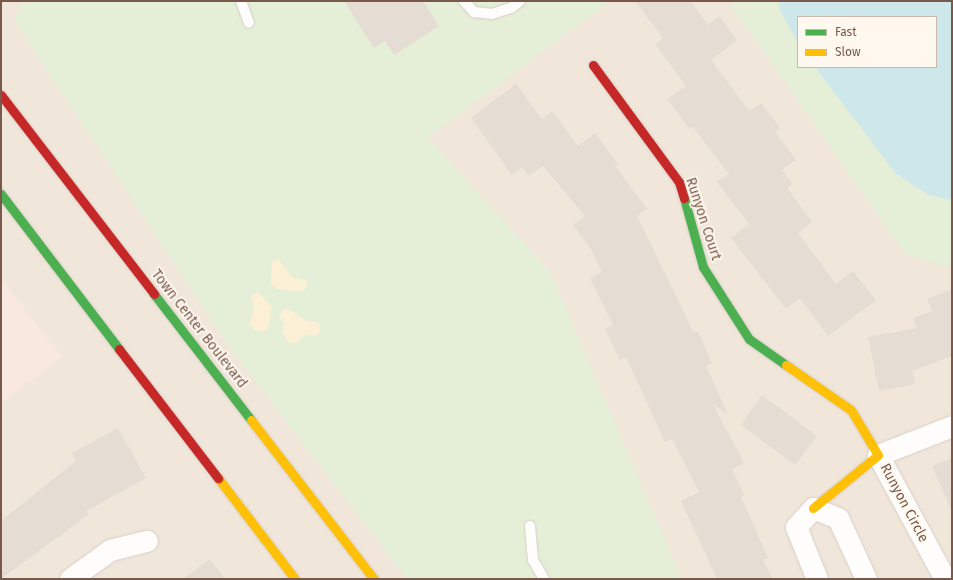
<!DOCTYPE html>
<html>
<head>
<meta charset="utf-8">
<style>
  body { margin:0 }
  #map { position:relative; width:953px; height:580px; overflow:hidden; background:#f8f3ed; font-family:"Fira Sans",sans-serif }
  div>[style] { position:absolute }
  .residential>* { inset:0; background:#f1e6da }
  .commercial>* { inset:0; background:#f8e8e0 }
  .green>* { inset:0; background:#e5efd7 }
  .sand>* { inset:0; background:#fbf0d5 }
  .water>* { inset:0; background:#cde7ea }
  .building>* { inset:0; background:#e5dcd4 }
  .roads { filter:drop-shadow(0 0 1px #d7cfc9) drop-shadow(0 0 1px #d7cfc9) }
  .lane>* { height:10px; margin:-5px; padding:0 5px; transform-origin:5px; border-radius:5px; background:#fefdfc }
  .street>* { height:21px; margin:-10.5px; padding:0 10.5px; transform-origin:10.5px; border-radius:10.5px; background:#fefdfc }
  .fast>* { height:9px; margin:-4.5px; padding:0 4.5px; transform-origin:4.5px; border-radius:4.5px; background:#4caf50 }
  .slow>* { height:9px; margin:-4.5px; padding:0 4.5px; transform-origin:4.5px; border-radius:4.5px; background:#ffc107 }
  .jam>* { height:9px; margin:-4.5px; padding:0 4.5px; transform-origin:4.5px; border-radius:4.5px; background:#c62828 }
  span { translate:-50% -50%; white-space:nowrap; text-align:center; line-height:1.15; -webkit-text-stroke:3.5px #fff8ef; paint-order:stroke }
  .street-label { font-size:14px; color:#78594b }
  .frame { position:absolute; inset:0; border:2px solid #78594b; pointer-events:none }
  .legend { position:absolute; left:797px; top:16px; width:140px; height:52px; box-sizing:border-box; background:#fff8ef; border:1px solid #c9b8ad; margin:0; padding:5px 7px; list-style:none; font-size:12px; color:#78594b }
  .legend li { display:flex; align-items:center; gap:8px; height:20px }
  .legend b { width:20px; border:1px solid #c9b8ad }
</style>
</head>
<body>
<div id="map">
  <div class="residential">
    <i style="clip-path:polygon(evenodd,1px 1px,952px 1px,952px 579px,1px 579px,1px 1px,798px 17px,936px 17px,936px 67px,798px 67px,798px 17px)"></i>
  </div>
  <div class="commercial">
    <i style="clip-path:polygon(1px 278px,62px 357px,1px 403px)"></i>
  </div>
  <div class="green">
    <i style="clip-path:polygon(22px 1px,610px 1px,428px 138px,550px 272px,682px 579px,407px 579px,231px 350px,14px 20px)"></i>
    <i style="clip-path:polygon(evenodd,728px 1px,952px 1px,952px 268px,905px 254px,728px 1px,798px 17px,936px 17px,936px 67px,798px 67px,798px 17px)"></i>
  </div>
  <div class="sand">
    <i style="clip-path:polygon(278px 259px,292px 277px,306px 280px,307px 287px,302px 292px,277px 289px,271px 284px,272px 262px)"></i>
    <i style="clip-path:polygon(257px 292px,272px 306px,268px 329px,262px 332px,254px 330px,249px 323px,254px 309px,251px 296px)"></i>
    <i style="clip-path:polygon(288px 309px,305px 320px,319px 323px,320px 332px,316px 336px,304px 335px,296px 343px,289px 343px,282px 333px,284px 325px,279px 317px,283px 310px)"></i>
  </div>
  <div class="water">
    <i style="clip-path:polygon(778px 1px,952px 1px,952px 200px,929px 195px,896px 174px,815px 67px,936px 67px,936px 17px,798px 17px,798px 43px,780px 10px)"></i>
  </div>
  <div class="building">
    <i style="clip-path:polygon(344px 1px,423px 1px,439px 26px,394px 55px,385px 41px,374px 48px)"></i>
    <i style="clip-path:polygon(635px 1px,690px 1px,708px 25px,719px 16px,737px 40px,711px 60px,749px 111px,761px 103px,780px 128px,775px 132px,796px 160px,782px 170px,793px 184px,787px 188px,812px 222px,798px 233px,836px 284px,853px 271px,876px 300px,828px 336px,800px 298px,786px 309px,731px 238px,749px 224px,717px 182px,729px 174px,693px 127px,690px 129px,667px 99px,686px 86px,655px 44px,663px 38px)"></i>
    <i style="clip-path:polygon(516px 84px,542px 119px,552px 111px,578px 146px,595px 133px,618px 164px,615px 166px,647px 209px,637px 216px,694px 333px,698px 331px,712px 364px,706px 366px,728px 415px,713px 404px,744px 463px,732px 469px,744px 495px,741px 497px,768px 558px,763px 560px,773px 579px,717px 579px,681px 501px,699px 492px,672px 439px,665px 442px,626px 357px,620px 360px,605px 329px,613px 325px,590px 278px,602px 272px,591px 249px,573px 225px,585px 216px,543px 166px,529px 176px,522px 167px,512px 175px,471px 118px)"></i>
    <i style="clip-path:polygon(952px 289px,952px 356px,912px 371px,915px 384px,879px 391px,868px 337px,917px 328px,913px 318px,932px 311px,927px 299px)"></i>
    <i style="clip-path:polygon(762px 395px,817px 436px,795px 465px,741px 425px)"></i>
    <i style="clip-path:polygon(118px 428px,146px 478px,86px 511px,89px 514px,1px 579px,1px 521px,76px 461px,72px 453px)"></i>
    <i style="clip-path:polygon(952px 458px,952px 512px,932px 466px)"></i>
    <i style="clip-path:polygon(210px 559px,225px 579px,183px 579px)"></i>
  </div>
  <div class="roads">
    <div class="lane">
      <i style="left:241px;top:1px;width:23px;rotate:70deg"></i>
      <i style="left:464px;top:1px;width:15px;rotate:48deg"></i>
      <i style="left:474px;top:12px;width:18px;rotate:6deg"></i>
      <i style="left:492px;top:14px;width:20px;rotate:-18deg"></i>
      <i style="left:511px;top:8px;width:11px;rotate:-38deg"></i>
      <i style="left:530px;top:526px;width:34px;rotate:85deg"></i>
      <i style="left:533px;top:560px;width:22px;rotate:60deg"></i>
    </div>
    <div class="street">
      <i style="left:70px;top:579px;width:49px;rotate:-35.9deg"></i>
      <i style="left:110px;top:550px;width:38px;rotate:-14deg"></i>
      <i style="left:817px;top:579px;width:56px;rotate:-112deg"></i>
      <i style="left:796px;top:527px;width:25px;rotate:-48deg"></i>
      <i style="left:813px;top:508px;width:27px;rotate:22deg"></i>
      <i style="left:838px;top:518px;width:67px;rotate:65.3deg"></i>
      <i style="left:945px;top:579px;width:141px;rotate:-118.4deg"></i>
      <i style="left:878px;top:455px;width:79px;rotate:-21.4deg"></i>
    </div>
    <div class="fast">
      <i style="left:1px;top:194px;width:195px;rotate:52.7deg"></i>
      <i style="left:684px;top:198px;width:72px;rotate:74.6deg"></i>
      <i style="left:703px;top:267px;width:85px;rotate:57.4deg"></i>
      <i style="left:749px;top:339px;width:45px;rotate:35.1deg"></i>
      <i style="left:154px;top:294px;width:159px;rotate:52.4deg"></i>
    </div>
    <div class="slow">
      <i style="left:786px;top:365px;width:79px;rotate:34.7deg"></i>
      <i style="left:851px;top:410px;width:52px;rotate:59deg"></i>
      <i style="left:878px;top:455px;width:84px;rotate:140.8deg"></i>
      <i style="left:251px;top:420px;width:201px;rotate:52.3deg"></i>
      <i style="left:218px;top:478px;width:127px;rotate:52.7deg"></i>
    </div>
    <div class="jam">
      <i style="left:593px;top:65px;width:145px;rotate:53.7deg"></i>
      <i style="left:679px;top:182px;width:17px;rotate:73deg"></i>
      <i style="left:1px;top:95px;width:251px;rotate:52.4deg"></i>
      <i style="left:119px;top:349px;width:163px;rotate:52.5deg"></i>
    </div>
  </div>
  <div class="street-label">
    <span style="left:703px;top:219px;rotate:72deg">Runyon Court</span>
    <span style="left:199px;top:329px;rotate:52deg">Town Center Boulevard</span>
    <span style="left:904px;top:503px;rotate:62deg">Runyon Circle</span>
  </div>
  <div class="frame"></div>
  <ul class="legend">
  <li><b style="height:5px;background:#4caf50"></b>Fast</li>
  <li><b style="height:5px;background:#ffc107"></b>Slow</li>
  </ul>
</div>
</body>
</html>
